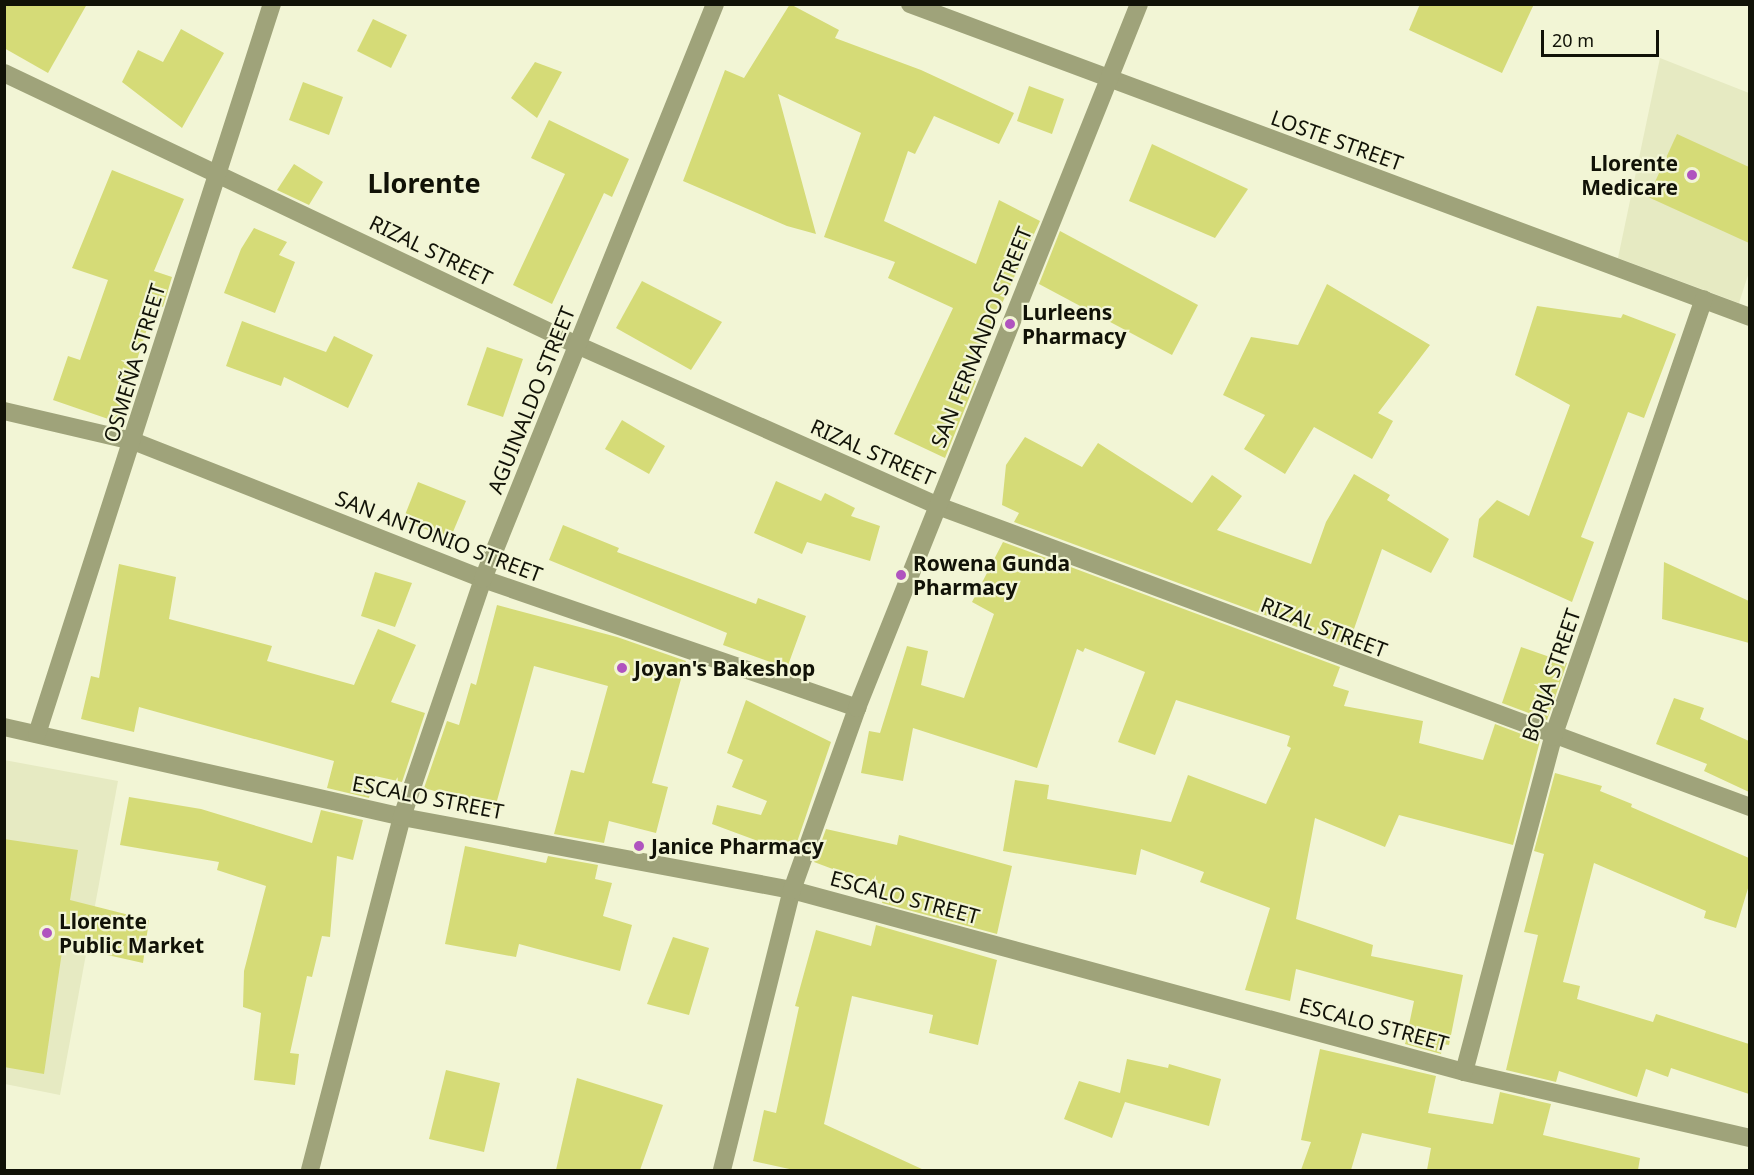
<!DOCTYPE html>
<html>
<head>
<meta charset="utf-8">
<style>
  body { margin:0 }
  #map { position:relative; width:1754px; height:1175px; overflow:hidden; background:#f2f5d5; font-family:"Noto Sans",sans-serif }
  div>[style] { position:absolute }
  .built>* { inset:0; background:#e6eac2 }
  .building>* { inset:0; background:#d5db77 }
  .minor>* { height:18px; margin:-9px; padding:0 9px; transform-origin:9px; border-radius:9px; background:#9fa37a }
  .dots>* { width:16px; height:16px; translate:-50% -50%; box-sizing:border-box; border:3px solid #f2f5d5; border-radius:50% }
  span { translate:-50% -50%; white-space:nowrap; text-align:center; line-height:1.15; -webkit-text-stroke:4.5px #f2f5d5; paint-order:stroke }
  .street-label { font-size:21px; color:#111207 }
  .poi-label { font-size:21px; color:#111207; font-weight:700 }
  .right { translate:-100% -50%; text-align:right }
  .left { translate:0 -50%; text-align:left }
  .district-label { font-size:27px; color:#111207; font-weight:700 }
  .frame { position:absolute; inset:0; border:6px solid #111207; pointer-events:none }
  .scale { position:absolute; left:1541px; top:30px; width:118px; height:27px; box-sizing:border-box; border:3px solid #111207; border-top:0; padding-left:8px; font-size:18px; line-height:21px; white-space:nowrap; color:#111207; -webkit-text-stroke:4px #f2f5d5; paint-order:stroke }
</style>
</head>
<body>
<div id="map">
  <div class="built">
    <i style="clip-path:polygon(1660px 58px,1749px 93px,1750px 269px,1739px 303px,1618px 258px)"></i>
    <i style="clip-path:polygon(4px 760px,118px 781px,60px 1095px,5px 1084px)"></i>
  </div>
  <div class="building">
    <i style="clip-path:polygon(4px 4px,87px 4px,48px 73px,4px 48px)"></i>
    <i style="clip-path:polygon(790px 4px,839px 30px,835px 38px,921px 70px,1014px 113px,999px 144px,934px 116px,915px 154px,908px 151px,884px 221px,976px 264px,999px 200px,1040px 221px,968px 377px,976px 381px,945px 458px,894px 434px,953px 308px,888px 278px,895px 262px,824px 237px,861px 133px,778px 94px,816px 234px,787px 226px,683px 181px,725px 70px,744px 78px)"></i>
    <i style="clip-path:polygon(1420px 4px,1534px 4px,1502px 73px,1409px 30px)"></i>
    <i style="clip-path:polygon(373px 19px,407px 35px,391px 68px,357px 51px)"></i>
    <i style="clip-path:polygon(181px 29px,224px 53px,182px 128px,122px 82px,138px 50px,163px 62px)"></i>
    <i style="clip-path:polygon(535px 62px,562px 72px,537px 118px,511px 98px)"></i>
    <i style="clip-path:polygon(303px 82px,343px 97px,329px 135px,289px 120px)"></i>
    <i style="clip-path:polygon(1029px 86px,1064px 99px,1052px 134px,1017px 121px)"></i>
    <i style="clip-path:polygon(549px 120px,629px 159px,612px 197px,604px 193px,552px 304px,513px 285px,565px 174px,531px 158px)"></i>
    <i style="clip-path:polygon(1677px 134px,1749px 167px,1749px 243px,1648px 197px)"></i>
    <i style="clip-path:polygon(1152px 144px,1248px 189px,1215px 238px,1129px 201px)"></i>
    <i style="clip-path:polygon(294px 164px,323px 182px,309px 205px,277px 190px)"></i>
    <i style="clip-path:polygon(112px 170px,184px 199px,154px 271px,172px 277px,163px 307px,155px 304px,117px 422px,53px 400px,68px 356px,80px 360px,108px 280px,72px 268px)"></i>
    <i style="clip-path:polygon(254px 228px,287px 242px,279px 255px,295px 262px,275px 313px,224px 293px,241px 249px)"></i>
    <i style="clip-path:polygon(1060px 231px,1198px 305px,1172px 355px,1039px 284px)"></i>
    <i style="clip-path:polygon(642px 281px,722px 322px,691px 370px,616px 328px)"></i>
    <i style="clip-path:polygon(1327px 284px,1430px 345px,1378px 413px,1393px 421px,1372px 459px,1314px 427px,1285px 474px,1244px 449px,1265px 415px,1223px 395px,1251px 337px,1298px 345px)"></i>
    <i style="clip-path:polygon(1537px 306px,1621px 318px,1623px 314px,1676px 334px,1644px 418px,1628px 412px,1581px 537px,1594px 542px,1572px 602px,1473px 557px,1479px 519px,1497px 500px,1529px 516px,1570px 405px,1515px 375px)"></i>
    <i style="clip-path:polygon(242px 321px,326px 352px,334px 336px,373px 355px,348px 408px,284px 377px,281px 386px,226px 366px)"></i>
    <i style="clip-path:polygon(487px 347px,523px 359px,503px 417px,467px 405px)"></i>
    <i style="clip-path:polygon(622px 420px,665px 446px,649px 474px,605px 449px)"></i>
    <i style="clip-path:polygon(1025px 437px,1082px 467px,1098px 443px,1192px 503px,1212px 475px,1242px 496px,1217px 530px,1311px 564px,1326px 522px,1354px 474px,1390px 495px,1387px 500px,1449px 539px,1431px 573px,1382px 549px,1348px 646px,1014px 522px,1019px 513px,1002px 505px,1006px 465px)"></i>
    <i style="clip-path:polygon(776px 481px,821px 501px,825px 493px,855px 508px,851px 516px,880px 526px,870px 561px,807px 542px,802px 554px,754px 533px)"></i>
    <i style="clip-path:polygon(418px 482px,466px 501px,450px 539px,403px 520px)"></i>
    <i style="clip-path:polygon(563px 525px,619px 548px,617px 552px,756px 604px,758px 598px,806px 616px,787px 668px,723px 645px,727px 633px,549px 560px)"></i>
    <i style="clip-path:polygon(1003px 542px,1340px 667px,1333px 686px,1349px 691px,1344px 706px,1423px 721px,1419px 743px,1483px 760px,1495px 724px,1540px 741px,1513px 845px,1399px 815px,1385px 847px,1315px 818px,1296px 919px,1373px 945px,1371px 956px,1463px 975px,1449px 1045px,1443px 1044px,1441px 1054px,1405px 1044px,1414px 1001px,1296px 969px,1290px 1001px,1245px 990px,1270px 908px,1200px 882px,1204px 872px,1141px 849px,1136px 875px,1003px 851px,1015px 780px,1049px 785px,1047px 799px,1171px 822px,1188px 775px,1266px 804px,1291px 748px,1287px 746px,1290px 736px,1176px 700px,1155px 755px,1118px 742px,1145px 672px,1085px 648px,1083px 652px,1077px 649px,1037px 768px,913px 728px,903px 781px,861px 773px,869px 731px,880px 733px,907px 646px,928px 651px,921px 685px,964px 698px,994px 614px,972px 602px)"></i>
    <i style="clip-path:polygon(1664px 562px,1749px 601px,1749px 643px,1662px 619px)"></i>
    <i style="clip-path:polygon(119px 564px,176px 577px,169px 619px,272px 646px,267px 661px,354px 685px,378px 629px,416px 645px,391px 702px,425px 713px,402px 782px,375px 776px,369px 798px,327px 788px,334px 761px,139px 707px,134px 732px,81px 719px,91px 676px,99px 678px)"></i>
    <i style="clip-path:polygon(375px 572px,412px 583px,395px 627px,361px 616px)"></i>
    <i style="clip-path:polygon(497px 605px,617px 637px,686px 661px,652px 783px,668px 787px,656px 833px,609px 821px,604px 843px,554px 834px,571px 770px,584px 773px,608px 686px,534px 666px,495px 808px,424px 788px,447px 721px,459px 725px,471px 683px,476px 685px)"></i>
    <i style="clip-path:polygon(1521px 647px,1567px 663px,1547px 720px,1502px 703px)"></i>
    <i style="clip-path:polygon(1674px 698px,1704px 708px,1700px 719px,1749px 741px,1749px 792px,1704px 771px,1707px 764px,1656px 744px)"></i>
    <i style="clip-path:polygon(746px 700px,831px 742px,793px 854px,712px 824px,717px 805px,761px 815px,767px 801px,732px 787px,743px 760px,727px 753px)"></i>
    <i style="clip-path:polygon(1555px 773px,1602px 786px,1600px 791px,1632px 804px,1631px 807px,1749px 858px,1749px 885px,1736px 928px,1704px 918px,1706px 911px,1594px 863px,1563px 982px,1580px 986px,1577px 999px,1653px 1022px,1656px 1014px,1749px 1044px,1749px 1094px,1671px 1068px,1668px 1077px,1646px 1069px,1637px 1097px,1559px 1071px,1556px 1082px,1506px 1070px,1538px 935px,1524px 932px,1544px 854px,1534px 851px)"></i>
    <i style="clip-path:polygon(129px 797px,201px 809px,312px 843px,321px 810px,363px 820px,353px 860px,337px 856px,330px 937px,322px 936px,312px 977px,307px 976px,290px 1053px,299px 1054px,295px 1085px,254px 1080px,261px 1013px,243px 1007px,244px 971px,266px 886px,217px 870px,219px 862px,120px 845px)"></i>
    <i style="clip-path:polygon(826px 829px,897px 845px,899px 835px,1012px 866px,997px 934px,882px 903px,886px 885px,837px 874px,838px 871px,814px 862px)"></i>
    <i style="clip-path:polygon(4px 839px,78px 850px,70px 900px,149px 920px,143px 963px,63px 945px,44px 1074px,4px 1067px)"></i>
    <i style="clip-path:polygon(465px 846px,546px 863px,548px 856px,598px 865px,595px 879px,612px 883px,603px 916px,632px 925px,620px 971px,519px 944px,516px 957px,445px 944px)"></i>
    <i style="clip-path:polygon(876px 925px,997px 960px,978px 1045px,929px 1033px,933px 1015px,852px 996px,824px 1124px,924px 1170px,794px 1170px,753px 1161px,764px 1110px,776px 1113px,799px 1007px,795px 1006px,816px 930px,871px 946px)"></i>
    <i style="clip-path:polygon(673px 937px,709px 948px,689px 1015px,647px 1004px)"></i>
    <i style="clip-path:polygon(1320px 1049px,1436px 1076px,1428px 1113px,1493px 1124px,1500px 1092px,1551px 1104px,1543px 1135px,1640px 1158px,1638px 1170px,1427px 1170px,1431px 1148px,1362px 1133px,1351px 1170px,1301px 1170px,1311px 1142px,1301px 1140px)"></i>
    <i style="clip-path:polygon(1127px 1059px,1168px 1068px,1169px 1064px,1221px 1079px,1209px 1126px,1125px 1102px,1112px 1138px,1064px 1119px,1079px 1081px,1120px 1093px)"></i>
    <i style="clip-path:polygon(446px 1070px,500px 1083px,484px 1152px,429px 1139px)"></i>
    <i style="clip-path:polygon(577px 1078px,663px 1105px,640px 1170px,556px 1170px)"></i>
  </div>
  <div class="minor">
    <i style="left:910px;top:4px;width:896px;rotate:20.44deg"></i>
    <i style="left:4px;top:73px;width:634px;rotate:25.39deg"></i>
    <i style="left:577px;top:345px;width:395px;rotate:24deg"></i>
    <i style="left:938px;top:506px;width:866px;rotate:20.34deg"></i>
    <i style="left:4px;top:411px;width:132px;rotate:13.1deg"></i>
    <i style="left:133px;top:441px;width:376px;rotate:21.5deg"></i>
    <i style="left:483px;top:579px;width:396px;rotate:19deg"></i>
    <i style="left:4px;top:727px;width:408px;rotate:12.7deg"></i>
    <i style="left:402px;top:817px;width:397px;rotate:10.6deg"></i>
    <i style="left:792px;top:890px;width:696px;rotate:15.15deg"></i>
    <i style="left:1464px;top:1072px;width:294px;rotate:13deg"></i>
    <i style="left:37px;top:734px;width:767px;rotate:-72.16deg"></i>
    <i style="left:1464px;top:1072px;width:347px;rotate:-75.1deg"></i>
    <i style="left:1553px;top:737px;width:463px;rotate:-71deg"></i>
    <i style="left:310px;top:1170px;width:365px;rotate:-75.4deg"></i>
    <i style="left:402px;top:817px;width:251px;rotate:-71.2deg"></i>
    <i style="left:483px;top:579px;width:620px;rotate:-68.03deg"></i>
    <i style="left:722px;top:1170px;width:289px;rotate:-76deg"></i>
    <i style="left:792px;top:890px;width:193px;rotate:-70.3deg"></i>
    <i style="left:857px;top:708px;width:758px;rotate:-68.17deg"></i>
  </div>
  <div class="dots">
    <i style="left:1692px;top:175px;background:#b054bf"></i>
    <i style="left:1010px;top:324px;background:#b054bf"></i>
    <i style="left:901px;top:575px;background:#b054bf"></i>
    <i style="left:622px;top:668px;background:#b054bf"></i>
    <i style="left:639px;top:846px;background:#b054bf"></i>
    <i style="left:47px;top:933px;background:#b054bf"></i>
  </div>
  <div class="street-label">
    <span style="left:1337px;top:140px;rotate:20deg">LOSTE STREET</span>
    <span style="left:431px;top:250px;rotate:26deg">RIZAL STREET</span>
    <span style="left:981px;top:337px;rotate:-68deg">SAN FERNANDO STREET</span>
    <span style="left:134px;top:363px;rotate:-73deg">OSMEÑA STREET</span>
    <span style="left:531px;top:400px;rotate:-68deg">AGUINALDO STREET</span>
    <span style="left:873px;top:452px;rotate:24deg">RIZAL STREET</span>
    <span style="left:439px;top:536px;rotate:21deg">SAN ANTONIO STREET</span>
    <span style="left:1324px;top:627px;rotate:21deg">RIZAL STREET</span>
    <span style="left:1551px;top:675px;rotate:-71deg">BORJA STREET</span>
    <span style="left:428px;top:797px;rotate:11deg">ESCALO STREET</span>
    <span style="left:905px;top:897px;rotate:15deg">ESCALO STREET</span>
    <span style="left:1374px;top:1024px;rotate:15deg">ESCALO STREET</span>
  </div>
  <div class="poi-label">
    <span class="right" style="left:1678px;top:175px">Llorente<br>Medicare</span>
    <span class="left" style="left:1022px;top:324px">Lurleens<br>Pharmacy</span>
    <span class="left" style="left:913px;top:575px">Rowena Gunda<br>Pharmacy</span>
    <span class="left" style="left:634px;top:668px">Joyan's Bakeshop</span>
    <span class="left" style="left:651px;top:846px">Janice Pharmacy</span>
    <span class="left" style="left:59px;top:933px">Llorente<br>Public Market</span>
  </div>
  <div class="district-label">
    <span style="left:424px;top:183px">Llorente</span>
  </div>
  <div class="frame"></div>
  <div class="scale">20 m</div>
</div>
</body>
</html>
